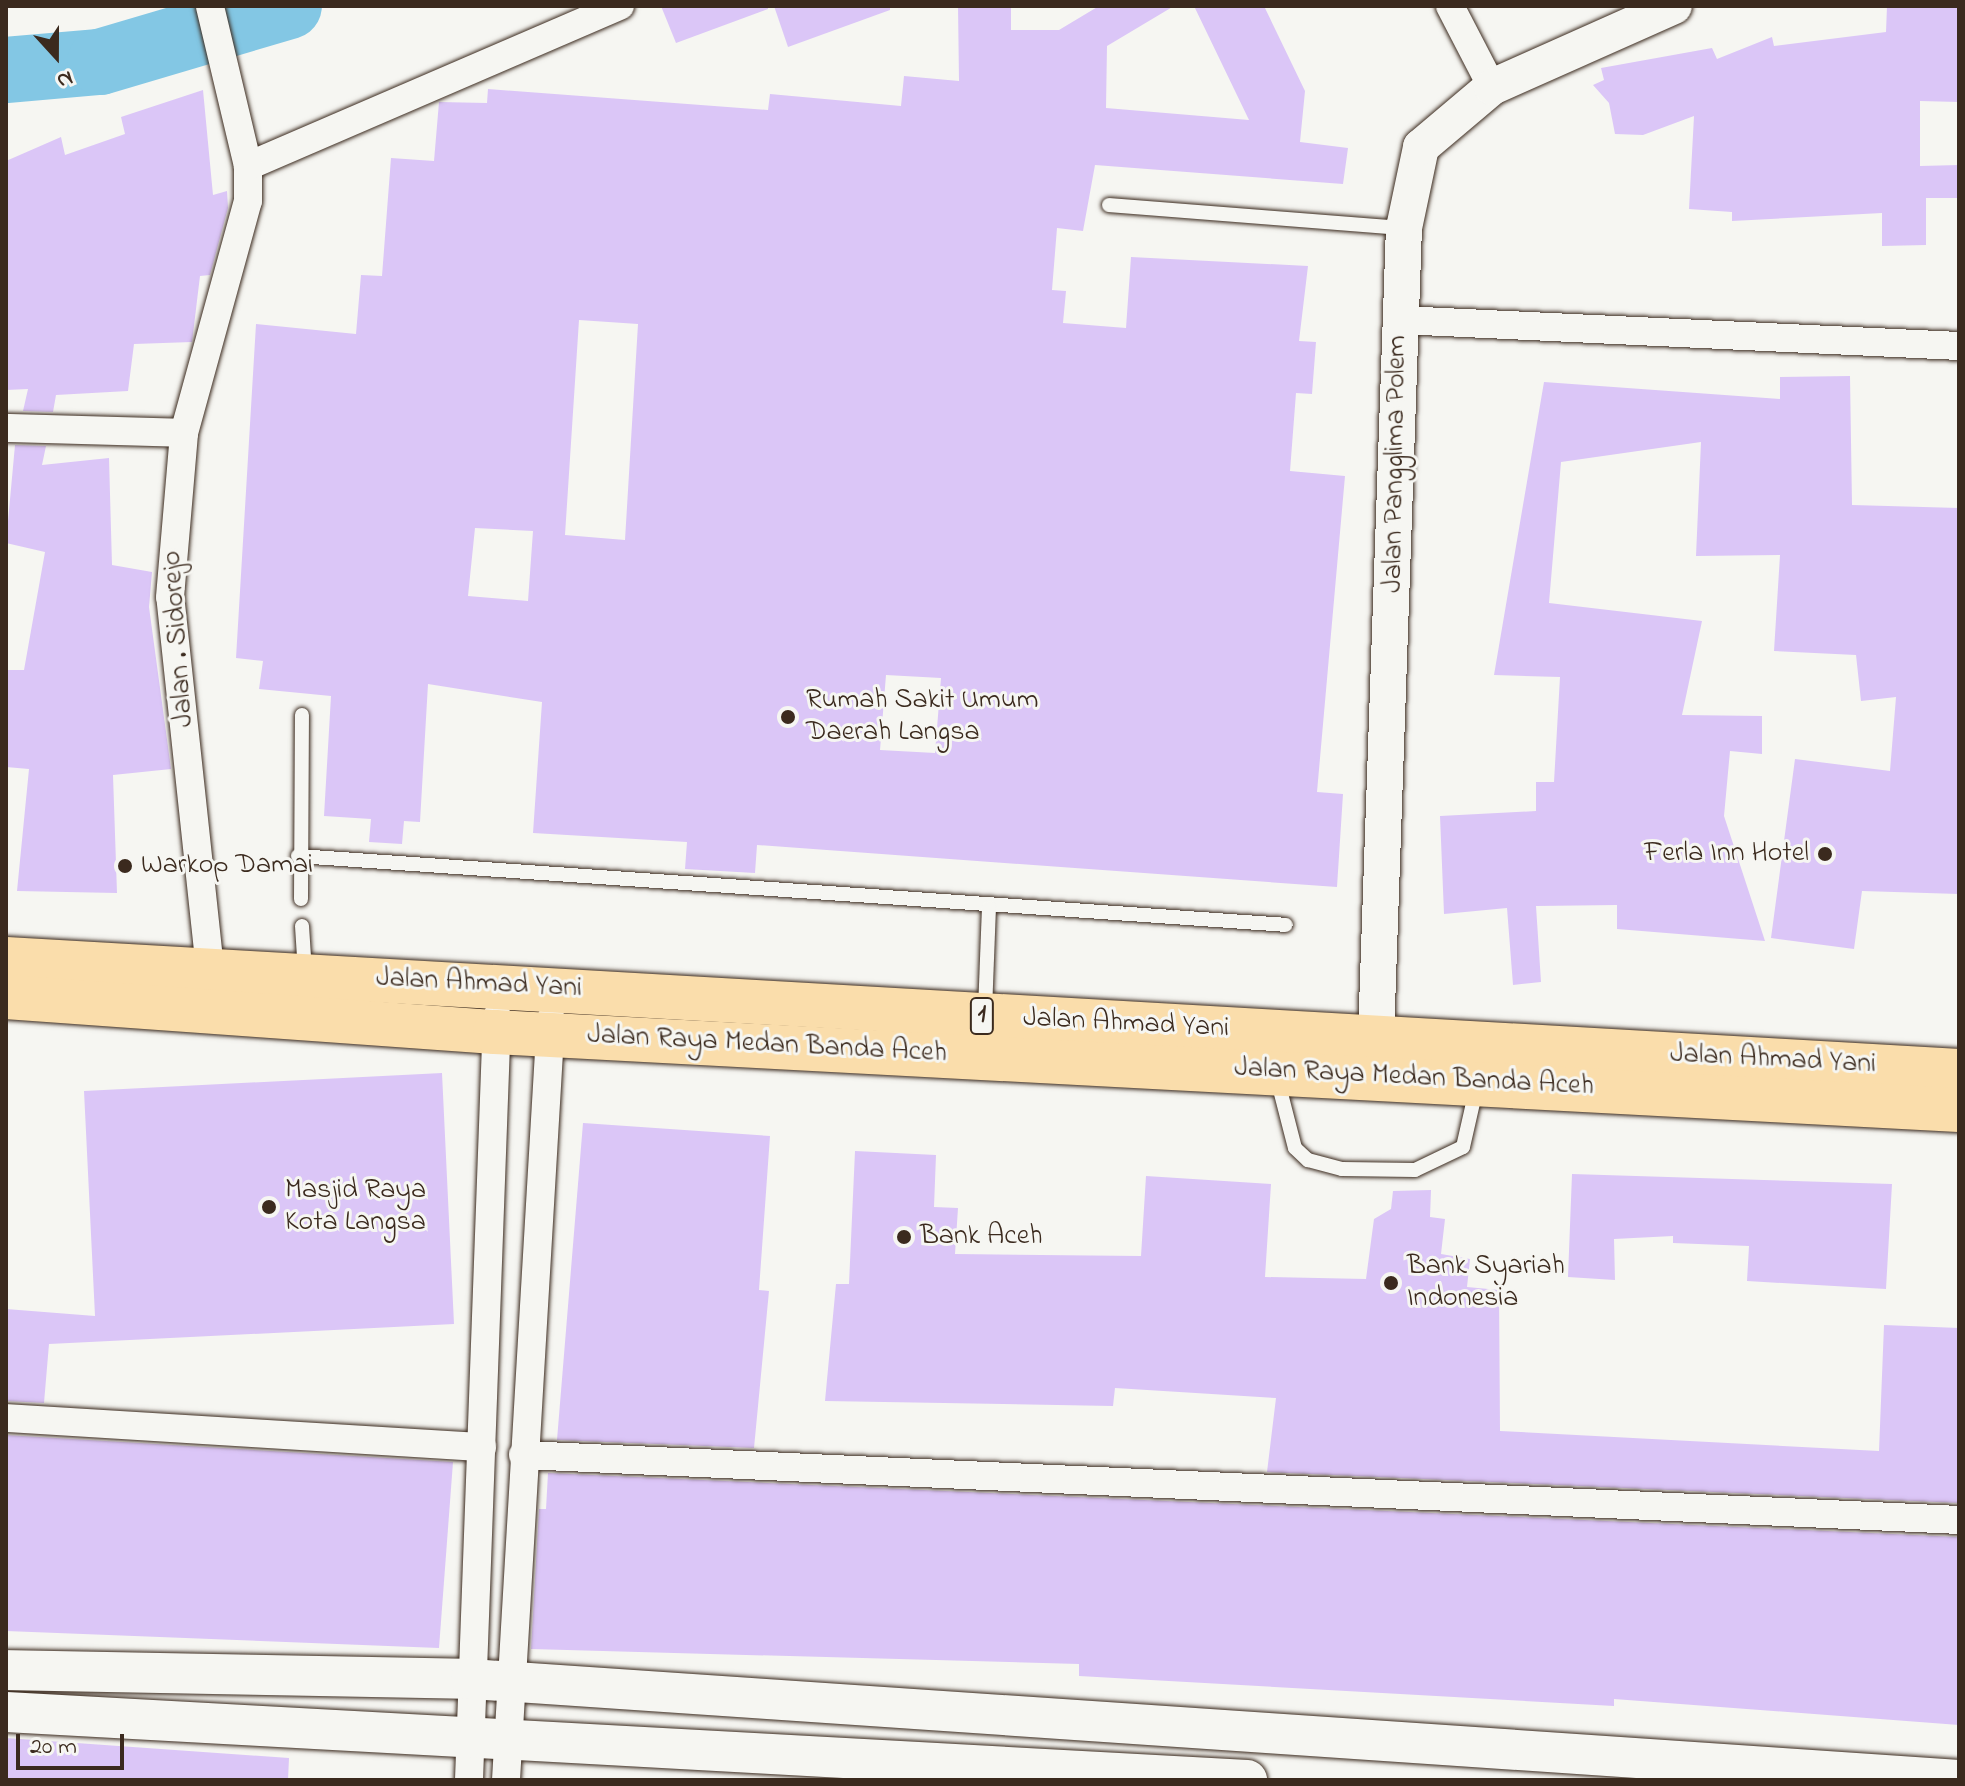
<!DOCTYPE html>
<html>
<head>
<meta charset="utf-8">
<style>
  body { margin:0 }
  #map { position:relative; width:1965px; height:1786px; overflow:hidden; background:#f6f6f2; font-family:"Indie Flower",sans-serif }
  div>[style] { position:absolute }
  .river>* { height:66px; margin:-33px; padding:0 33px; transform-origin:33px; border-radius:33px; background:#83c7e4 }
  .building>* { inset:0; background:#dbc6f7 }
  .roads { filter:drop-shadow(0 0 2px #3b2a1e) drop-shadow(0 0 2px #3b2a1e) }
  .service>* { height:14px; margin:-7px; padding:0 7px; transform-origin:7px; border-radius:7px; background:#f6f6f2 }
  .minor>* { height:28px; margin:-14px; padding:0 14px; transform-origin:14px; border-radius:14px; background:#f6f6f2 }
  .tertiary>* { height:36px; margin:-18px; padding:0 18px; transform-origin:18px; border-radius:18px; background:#f6f6f2 }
  .secondary>* { height:40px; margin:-20px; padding:0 20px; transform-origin:20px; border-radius:20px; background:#f6f6f2 }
  .primary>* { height:44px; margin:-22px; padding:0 22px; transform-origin:22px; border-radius:22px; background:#faddab }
  .dots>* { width:22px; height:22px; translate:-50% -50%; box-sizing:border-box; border:4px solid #f6f6f2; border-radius:50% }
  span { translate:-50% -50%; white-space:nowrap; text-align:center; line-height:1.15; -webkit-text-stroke:6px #f6f6f2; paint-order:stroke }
  .shield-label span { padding:2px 6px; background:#f6f6f2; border:2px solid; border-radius:6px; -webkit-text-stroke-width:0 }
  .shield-label { font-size:26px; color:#3b2a1e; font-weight:700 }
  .street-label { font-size:28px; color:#3b2a1e }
  .poi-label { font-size:28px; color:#3b2a1e }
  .left { translate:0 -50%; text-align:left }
  .right { translate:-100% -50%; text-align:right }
  .frame { position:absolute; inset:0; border:8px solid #3b2a1e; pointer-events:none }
  .north { position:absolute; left:16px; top:16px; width:80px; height:80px; -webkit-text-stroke:6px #f6f6f2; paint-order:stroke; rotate:159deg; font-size:22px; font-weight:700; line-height:32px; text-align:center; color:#3b2a1e }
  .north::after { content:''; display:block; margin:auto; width:28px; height:36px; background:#3b2a1e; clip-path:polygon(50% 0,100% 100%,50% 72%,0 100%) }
  .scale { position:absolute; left:16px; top:1734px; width:108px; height:36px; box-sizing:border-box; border:4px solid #3b2a1e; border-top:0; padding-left:10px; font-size:24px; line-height:28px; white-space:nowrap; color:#3b2a1e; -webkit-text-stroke:6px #f6f6f2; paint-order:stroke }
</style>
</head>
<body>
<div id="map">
  <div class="river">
    <i style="left:6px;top:70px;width:94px;rotate:-4.9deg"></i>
    <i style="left:100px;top:62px;width:197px;rotate:-16.5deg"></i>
  </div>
  <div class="building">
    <i style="clip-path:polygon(661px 6px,768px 6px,768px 9px,676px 43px)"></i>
    <i style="clip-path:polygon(774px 6px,890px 6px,890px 10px,788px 47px)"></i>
    <i style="clip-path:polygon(evenodd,958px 6px,1011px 6px,1011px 30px,1059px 30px,1099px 6px,1174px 6px,1107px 46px,1106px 108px,1249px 120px,1194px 6px,1264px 6px,1305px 91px,1300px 142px,1348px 148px,1343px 184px,1095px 165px,1083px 231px,1057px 228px,1052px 290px,1066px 291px,1063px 323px,1126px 328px,1131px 257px,1308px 266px,1299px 341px,1316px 342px,1312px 394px,1296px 393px,1290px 471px,1345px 476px,1317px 792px,1343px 794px,1337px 887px,757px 845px,755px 873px,685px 869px,687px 842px,533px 833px,542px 702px,428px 684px,420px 822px,404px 821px,402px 844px,369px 842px,371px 819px,324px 816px,331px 696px,259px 689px,263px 661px,236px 658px,256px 324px,356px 334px,361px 275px,382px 276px,391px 158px,434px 161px,439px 102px,487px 103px,488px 89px,768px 110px,770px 94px,901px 106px,904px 76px,959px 81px,958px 6px,579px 320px,638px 324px,625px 540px,565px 535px,579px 320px,958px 6px,475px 528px,533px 531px,528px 601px,468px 596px,475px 528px,958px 6px,886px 675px,941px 678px,935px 753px,880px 750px,886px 675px)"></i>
    <i style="clip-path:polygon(1887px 6px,1959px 6px,1959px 102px,1920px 101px,1920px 166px,1959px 165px,1959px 198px,1926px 198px,1926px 245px,1882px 246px,1882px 213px,1732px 221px,1732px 212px,1689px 209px,1694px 116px,1643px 135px,1615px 134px,1609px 103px,1593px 85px,1604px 80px,1601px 68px,1712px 48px,1717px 59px,1772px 37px,1774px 46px,1886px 32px)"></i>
    <i style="clip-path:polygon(203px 90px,213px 195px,227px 191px,228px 208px,210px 275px,200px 276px,192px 342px,134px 344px,128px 391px,56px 395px,53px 412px,23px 411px,28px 389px,6px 390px,6px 161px,61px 137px,65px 155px,125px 134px,121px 117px)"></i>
    <i style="clip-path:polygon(1850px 376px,1852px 505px,1959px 508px,1959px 894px,1862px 891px,1854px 949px,1771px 938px,1795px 759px,1890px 771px,1896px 697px,1861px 701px,1856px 655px,1774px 651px,1780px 555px,1696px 556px,1701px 442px,1561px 462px,1549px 603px,1702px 621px,1682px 715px,1762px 716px,1762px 754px,1730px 751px,1724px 816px,1765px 941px,1617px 929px,1617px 905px,1536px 906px,1541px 982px,1513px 985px,1507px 908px,1444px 914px,1440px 816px,1536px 811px,1536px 782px,1554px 782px,1560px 677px,1494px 675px,1544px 382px,1780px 399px,1780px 377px)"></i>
    <i style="clip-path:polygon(15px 445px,46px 446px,42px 465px,109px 458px,112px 565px,152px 572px,149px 607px,171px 769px,113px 775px,117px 893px,17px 891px,29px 769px,6px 767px,6px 670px,24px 670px,45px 552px,6px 543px)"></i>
    <i style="clip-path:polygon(442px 1073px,454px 1324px,49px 1344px,44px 1403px,6px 1401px,6px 1309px,95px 1316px,84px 1091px)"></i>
    <i style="clip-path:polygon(583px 1123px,770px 1136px,759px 1290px,769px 1291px,754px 1448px,557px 1440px)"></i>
    <i style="clip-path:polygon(855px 1151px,936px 1155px,934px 1207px,958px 1208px,955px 1254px,1141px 1256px,1146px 1176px,1271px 1184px,1265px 1277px,1366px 1279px,1374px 1219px,1391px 1209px,1393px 1191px,1431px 1190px,1430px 1217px,1445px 1219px,1441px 1254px,1470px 1259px,1467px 1287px,1499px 1290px,1500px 1431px,1879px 1451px,1884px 1325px,1959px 1328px,1959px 1503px,1267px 1472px,1276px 1398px,1115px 1388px,1113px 1406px,825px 1401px,836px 1284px,849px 1284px)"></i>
    <i style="clip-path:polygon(1572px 1174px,1892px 1184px,1886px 1289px,1747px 1281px,1749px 1246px,1673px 1243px,1673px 1236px,1614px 1239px,1615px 1280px,1568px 1277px)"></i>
    <i style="clip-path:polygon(6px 1435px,453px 1462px,439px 1648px,6px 1631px)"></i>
    <i style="clip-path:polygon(548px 1473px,1959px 1537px,1959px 1725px,1614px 1699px,1614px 1706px,1079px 1676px,1079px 1664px,531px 1649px,539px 1509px,546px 1509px)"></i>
    <i style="clip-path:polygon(6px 1738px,289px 1758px,288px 1780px,6px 1780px)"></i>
  </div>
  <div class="roads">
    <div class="service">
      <i style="left:1109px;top:205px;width:296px;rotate:4.5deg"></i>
      <i style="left:298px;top:856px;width:990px;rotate:3.99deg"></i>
      <i style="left:301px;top:899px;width:184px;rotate:-89.7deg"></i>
      <i style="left:302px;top:926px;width:47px;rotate:86.3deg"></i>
      <i style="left:985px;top:1011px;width:103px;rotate:-87.8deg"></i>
      <i style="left:1277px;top:1078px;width:72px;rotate:75.6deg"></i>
      <i style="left:1295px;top:1148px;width:18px;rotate:43deg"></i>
      <i style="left:1308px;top:1160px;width:35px;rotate:15deg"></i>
      <i style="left:1342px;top:1169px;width:73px;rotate:0.8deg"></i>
      <i style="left:1415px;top:1170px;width:53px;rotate:-25.6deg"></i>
      <i style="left:1463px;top:1147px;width:58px;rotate:-77.2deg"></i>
    </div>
    <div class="minor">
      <i style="left:1450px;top:6px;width:91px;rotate:62.6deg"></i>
      <i style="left:248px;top:166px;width:405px;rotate:-23.3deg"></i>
      <i style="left:1400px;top:320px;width:560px;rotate:2.66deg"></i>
      <i style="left:6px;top:428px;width:178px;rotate:1.6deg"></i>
      <i style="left:210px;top:969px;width:374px;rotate:-96.1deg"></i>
      <i style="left:170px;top:597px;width:165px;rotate:-85.1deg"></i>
      <i style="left:184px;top:433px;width:241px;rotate:-74.6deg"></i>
      <i style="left:248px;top:201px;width:35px;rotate:-90deg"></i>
      <i style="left:248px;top:166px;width:164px;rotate:-103.4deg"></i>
      <i style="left:6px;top:1418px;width:477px;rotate:3.5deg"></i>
      <i style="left:523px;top:1455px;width:1437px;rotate:2.59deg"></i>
      <i style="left:469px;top:1780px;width:764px;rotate:-87.9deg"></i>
      <i style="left:506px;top:1780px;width:762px;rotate:-86.62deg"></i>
    </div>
    <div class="tertiary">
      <i style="left:1375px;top:1065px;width:838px;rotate:-88.02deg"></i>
      <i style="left:1404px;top:228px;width:83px;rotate:-78.1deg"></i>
      <i style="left:1421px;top:147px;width:93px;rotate:-40.2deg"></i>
      <i style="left:1492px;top:87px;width:199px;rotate:-24deg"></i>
    </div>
    <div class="secondary">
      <i style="left:6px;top:1670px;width:465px;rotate:1.1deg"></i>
      <i style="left:471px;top:1679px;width:1491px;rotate:3.88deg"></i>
      <i style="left:6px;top:1712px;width:1243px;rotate:3.14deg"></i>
    </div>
    <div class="primary">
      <i style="left:6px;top:959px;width:1956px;rotate:3.28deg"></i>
      <i style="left:6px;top:997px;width:490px;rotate:4.1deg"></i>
      <i style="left:495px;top:1032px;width:1466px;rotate:3.05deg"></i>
    </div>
  </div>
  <div class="dots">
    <i style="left:788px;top:717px;background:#3b2a1e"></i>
    <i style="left:1825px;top:854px;background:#3b2a1e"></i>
    <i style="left:125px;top:866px;background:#3b2a1e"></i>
    <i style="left:269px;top:1207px;background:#3b2a1e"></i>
    <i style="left:904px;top:1237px;background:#3b2a1e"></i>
    <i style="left:1391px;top:1283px;background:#3b2a1e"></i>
  </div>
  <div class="shield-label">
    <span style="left:982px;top:1016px">1</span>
  </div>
  <div class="street-label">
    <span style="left:1396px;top:464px;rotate:-89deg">Jalan Pangglima Polem</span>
    <span style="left:179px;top:639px;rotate:-94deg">Jalan . Sidorejo</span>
    <span style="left:479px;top:984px;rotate:3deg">Jalan Ahmad Yani</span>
    <span style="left:1126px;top:1024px;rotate:3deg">Jalan Ahmad Yani</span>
    <span style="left:767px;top:1045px;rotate:3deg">Jalan Raya Medan Banda Aceh</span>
    <span style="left:1773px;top:1060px;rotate:3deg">Jalan Ahmad Yani</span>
    <span style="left:1414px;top:1078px;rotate:3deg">Jalan Raya Medan Banda Aceh</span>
  </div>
  <div class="poi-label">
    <span class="left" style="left:806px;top:717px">Rumah Sakit Umum<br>Daerah Langsa</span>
    <span class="right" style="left:1809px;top:854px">Ferla Inn Hotel</span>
    <span class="left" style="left:141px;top:866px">Warkop Damai</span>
    <span class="left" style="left:285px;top:1207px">Masjid Raya<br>Kota Langsa</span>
    <span class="left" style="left:920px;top:1237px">Bank Aceh</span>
    <span class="left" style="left:1407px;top:1283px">Bank Syariah<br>Indonesia</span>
  </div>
  <div class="frame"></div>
  <div class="north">N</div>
  <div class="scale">20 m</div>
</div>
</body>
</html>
